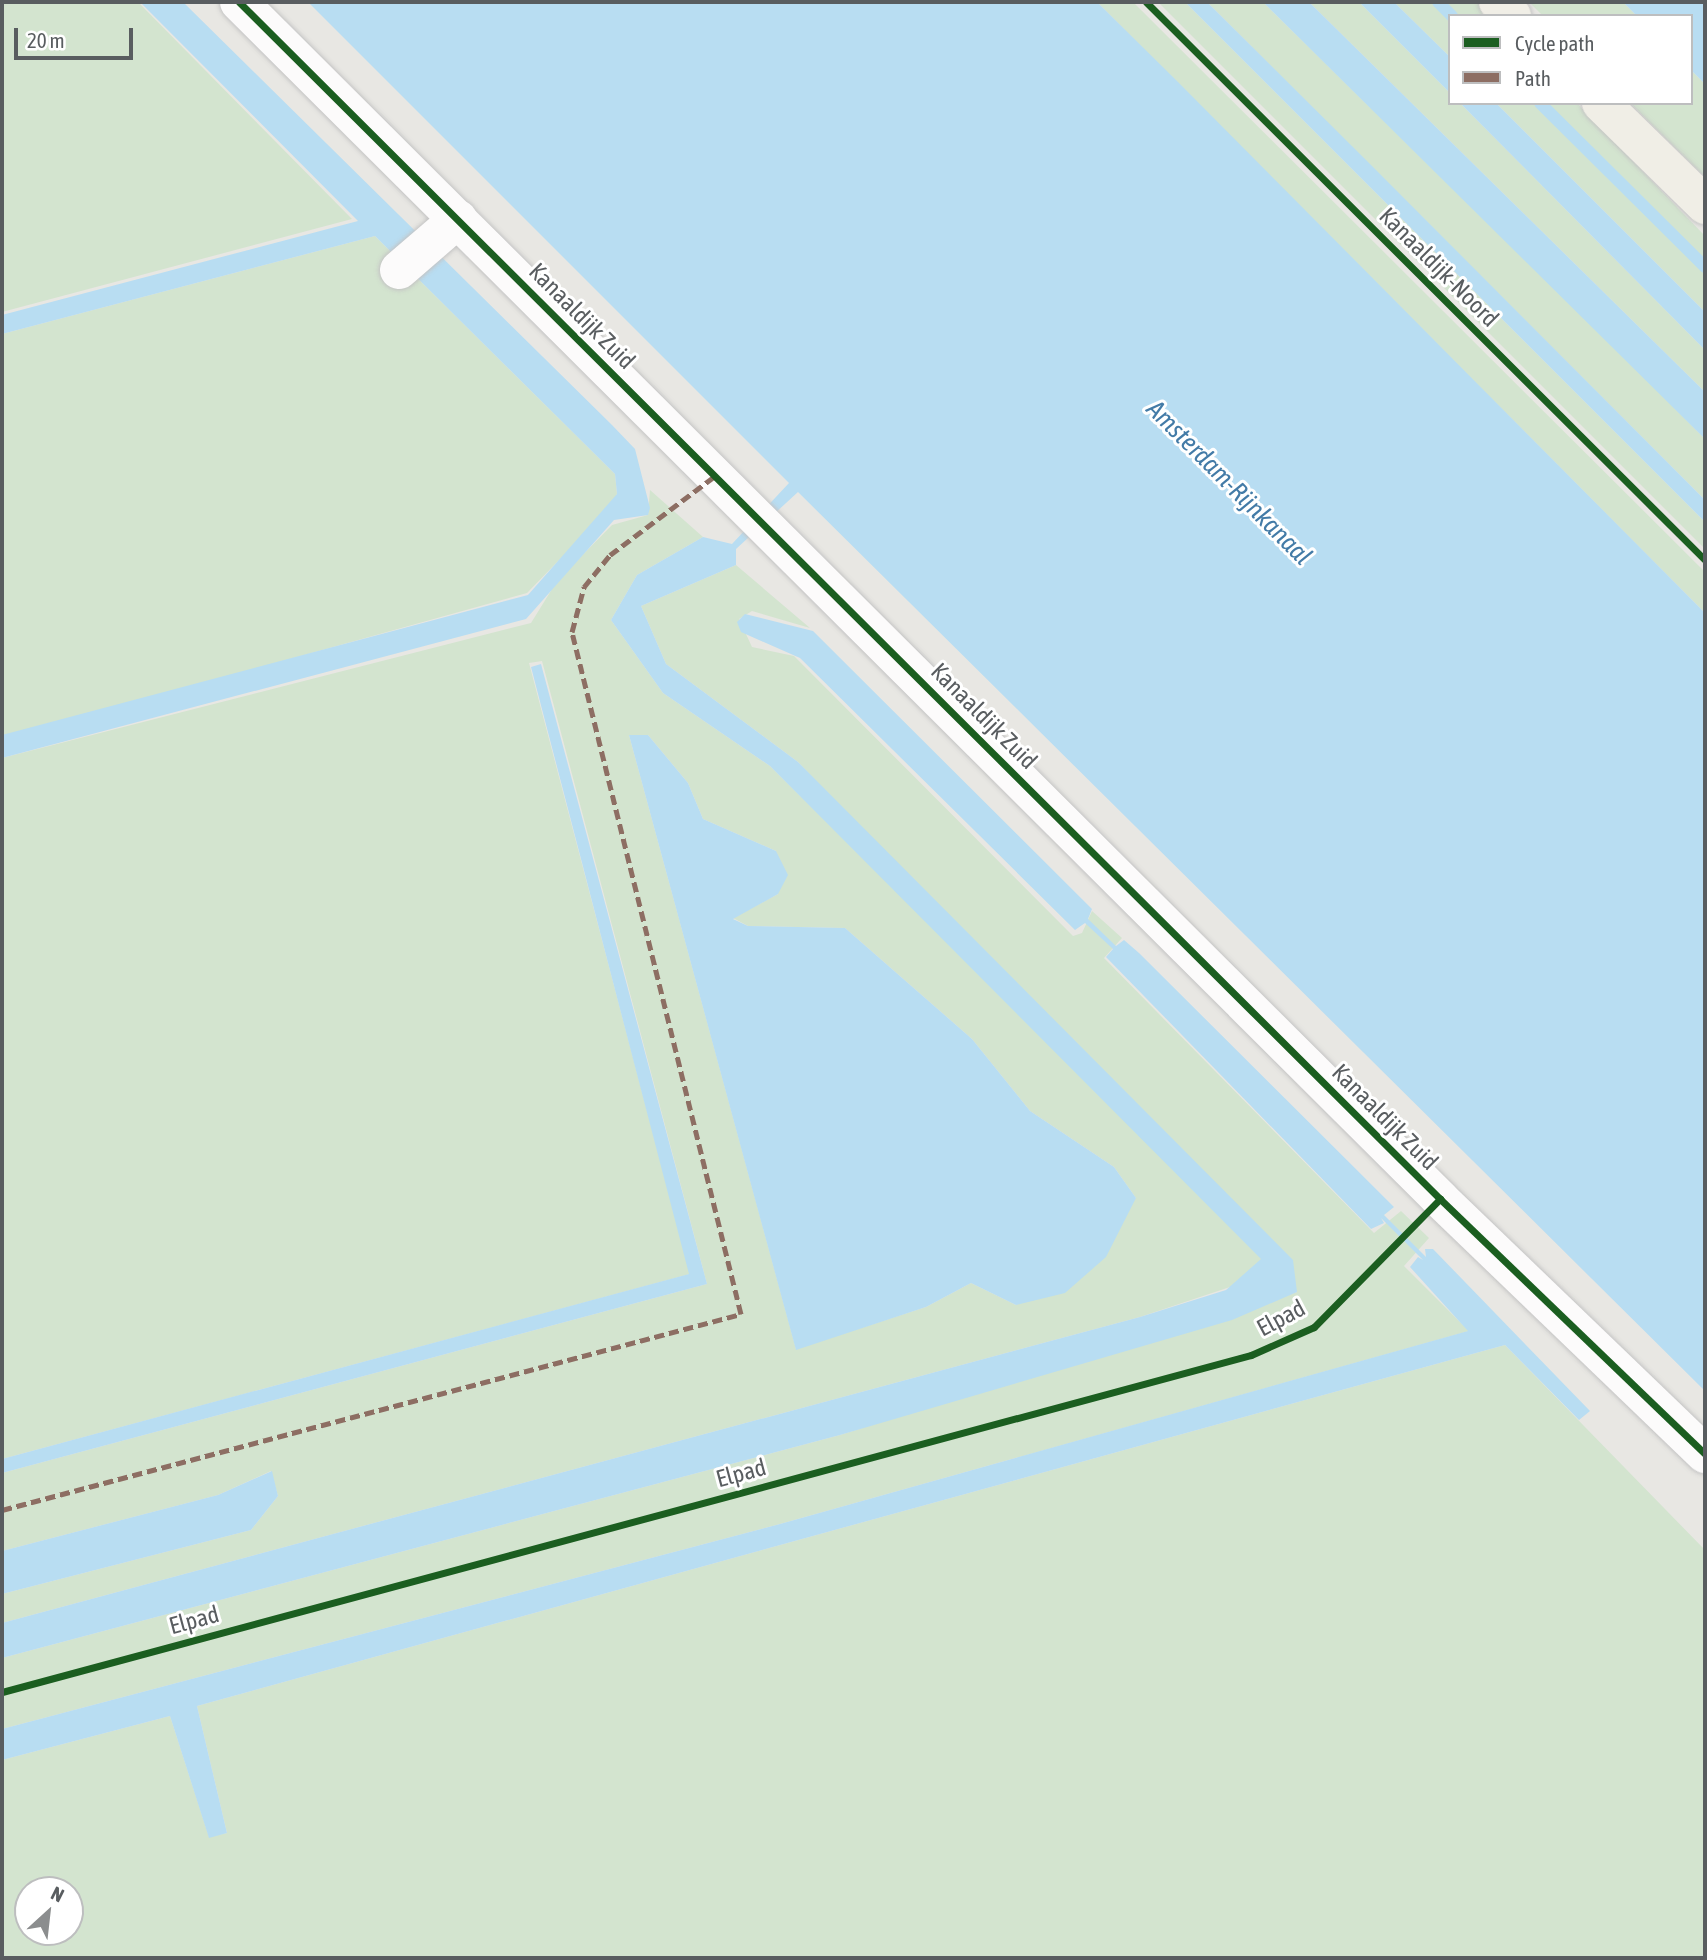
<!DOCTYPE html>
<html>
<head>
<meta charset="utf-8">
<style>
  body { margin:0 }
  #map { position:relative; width:1707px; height:1960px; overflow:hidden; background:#e8e7e3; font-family:"Asap Condensed",sans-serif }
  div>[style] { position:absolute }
  .green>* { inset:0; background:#d3e4cf }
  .water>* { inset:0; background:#b8ddf2 }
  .stream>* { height:12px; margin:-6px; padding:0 6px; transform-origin:6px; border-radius:6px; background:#b8ddf2 }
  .roads { filter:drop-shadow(0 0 2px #c4c4c4) drop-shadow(0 0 2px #c4c4c4) }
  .minor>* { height:38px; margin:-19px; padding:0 19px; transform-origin:19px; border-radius:19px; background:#fcfbfb }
  .major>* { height:38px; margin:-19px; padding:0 19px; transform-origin:19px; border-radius:19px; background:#f0eee6 }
  .quiet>* { height:5px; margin-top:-2.5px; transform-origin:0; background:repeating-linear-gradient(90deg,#8d6e63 0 10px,transparent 0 15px) }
  .cycleway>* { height:7px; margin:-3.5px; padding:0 3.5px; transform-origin:3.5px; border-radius:3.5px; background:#1b5e20 }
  span { translate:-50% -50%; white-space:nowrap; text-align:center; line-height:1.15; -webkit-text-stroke:6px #fff; paint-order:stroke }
  .street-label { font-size:24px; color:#595d60 }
  .water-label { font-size:26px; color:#437ba7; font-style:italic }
  .frame { position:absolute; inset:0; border:4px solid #595d60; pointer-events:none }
  .legend { position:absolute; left:1448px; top:14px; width:245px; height:91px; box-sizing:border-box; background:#fff; border:2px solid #bdbebf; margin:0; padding:9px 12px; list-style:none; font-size:21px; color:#595d60 }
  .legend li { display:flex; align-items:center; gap:14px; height:35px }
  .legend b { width:35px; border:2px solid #bdbebf }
  .north { position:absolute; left:14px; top:1876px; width:70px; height:70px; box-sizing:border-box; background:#fff; border:2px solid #bdbebf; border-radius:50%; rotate:27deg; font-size:19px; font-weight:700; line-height:28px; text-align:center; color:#595d60 }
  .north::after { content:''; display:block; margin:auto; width:24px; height:32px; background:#8b8d8e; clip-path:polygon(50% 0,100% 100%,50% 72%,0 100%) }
  .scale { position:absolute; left:14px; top:28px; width:119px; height:32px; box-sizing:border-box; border:4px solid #595d60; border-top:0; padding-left:9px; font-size:21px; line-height:24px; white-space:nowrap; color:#595d60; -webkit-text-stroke:5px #fff; paint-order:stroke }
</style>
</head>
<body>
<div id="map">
  <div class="green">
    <i style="clip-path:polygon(2px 2px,138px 2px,352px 219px,2px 312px)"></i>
    <i style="clip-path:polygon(1097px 2px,1133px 2px,1705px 572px,1705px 613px)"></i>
    <i style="clip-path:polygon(1158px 2px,1185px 2px,1705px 522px,1705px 549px)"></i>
    <i style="clip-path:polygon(1207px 2px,1263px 2px,1648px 381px,1705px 439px,1705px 500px)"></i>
    <i style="clip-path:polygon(1309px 2px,1359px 2px,1450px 93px,1450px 103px,1460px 103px,1705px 350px,1705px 392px)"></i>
    <i style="clip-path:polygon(1394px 2px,1479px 2px,1493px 16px,1450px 16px,1450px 57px)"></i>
    <i style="clip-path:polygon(1529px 2px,1623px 2px,1637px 16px,1543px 16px)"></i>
    <i style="clip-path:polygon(1691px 70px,1705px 84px,1705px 177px,1630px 103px,1691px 103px)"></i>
    <i style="clip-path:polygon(1496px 103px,1577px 103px,1705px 236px,1705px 312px)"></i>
    <i style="clip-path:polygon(375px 236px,615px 474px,617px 494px,609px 509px,527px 593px,2px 739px,2px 334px)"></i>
    <i style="clip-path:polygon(evenodd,650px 490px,703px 537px,637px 575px,611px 620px,663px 693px,770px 766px,1180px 1171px,1262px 1259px,1266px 1275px,1140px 1317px,2px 1623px,2px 1594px,251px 1530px,278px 1496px,271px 1471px,218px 1495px,2px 1551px,2px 1473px,707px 1284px,542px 661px,529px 663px,690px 1274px,2px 1459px,2px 758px,531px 623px,557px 581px,612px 525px,648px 515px,650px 490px,629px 735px,648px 735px,688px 783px,703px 819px,776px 851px,778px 894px,733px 918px,748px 926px,845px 928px,972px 1039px,1030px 1111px,1114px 1167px,1136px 1198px,1016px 1305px,971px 1283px,926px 1307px,796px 1349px,629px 735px)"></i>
    <i style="clip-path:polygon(736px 565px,810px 628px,752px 611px,739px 619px,752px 647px,794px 656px,1073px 936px,1082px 933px,1092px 911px,1122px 938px,1104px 958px,1374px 1233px,1401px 1211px,1429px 1238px,1404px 1266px,1469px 1331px,780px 1524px,2px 1729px,2px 1658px,840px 1435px,1297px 1292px,798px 762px,666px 664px,641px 606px)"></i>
    <i style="clip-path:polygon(evenodd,1505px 1345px,1705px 1550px,1705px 1958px,2px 1958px,2px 1760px,170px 1716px,209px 1837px,227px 1833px,197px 1706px,1505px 1345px,28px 1890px,70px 1890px,70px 1932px,28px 1932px,28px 1890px)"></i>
  </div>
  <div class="water">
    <i style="clip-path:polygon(140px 2px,183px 2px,612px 425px,635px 449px,650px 508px,648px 515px,614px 520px,526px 619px,2px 758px,2px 735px,528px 595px,617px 494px,615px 474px,375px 236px,2px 334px,2px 315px,358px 221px)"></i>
    <i style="clip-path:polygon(308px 2px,1097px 2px,1178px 82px,1705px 613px,1705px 1391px,798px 492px,736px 549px,736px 565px,641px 606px,666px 664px,798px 762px,1293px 1260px,1297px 1292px,1232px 1320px,840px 1435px,2px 1658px,2px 1623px,1140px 1317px,1226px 1290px,1261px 1259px,770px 766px,663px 693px,611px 620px,637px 575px,703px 537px,732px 544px,789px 483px)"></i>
    <i style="clip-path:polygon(1185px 2px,1207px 2px,1371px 165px,1705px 500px,1705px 522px)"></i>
    <i style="clip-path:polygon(1263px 2px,1309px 2px,1705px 392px,1705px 439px)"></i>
    <i style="clip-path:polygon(1359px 2px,1394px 2px,1450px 57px,1450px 93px)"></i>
    <i style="clip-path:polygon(1623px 2px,1705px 2px,1705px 84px,1691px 70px,1691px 16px,1637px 16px)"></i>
    <i style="clip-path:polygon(1460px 103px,1496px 103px,1705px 312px,1705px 350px)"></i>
    <i style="clip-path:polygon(745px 614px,813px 631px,1092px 909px,1088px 919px,1116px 946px,1124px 940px,1139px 953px,1394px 1207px,1384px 1215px,1426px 1257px,1425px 1249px,1433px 1249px,1590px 1411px,1579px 1420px,1505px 1345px,197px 1706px,227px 1833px,209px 1838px,170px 1716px,2px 1760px,2px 1729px,780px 1524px,1468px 1331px,1410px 1267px,1418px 1257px,1423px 1260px,1381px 1218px,1384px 1223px,1371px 1229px,1106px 957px,1113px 949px,1085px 923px,1075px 930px,800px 658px,741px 632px,737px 622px)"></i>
    <i style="clip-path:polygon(541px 664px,707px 1284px,2px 1473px,2px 1459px,689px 1274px,531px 667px)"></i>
    <i style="clip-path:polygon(629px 735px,648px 735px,688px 783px,703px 819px,776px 851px,788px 875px,778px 894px,733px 919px,748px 926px,845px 928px,972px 1039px,1030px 1111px,1114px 1167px,1136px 1198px,1106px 1257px,1065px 1293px,1016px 1305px,971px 1283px,926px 1307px,796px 1350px)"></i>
    <i style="clip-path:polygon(272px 1471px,278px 1496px,251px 1530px,2px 1594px,2px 1551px,218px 1495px)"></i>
  </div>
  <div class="stream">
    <i style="left:1438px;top:2px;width:20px;rotate:45deg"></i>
    <i style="left:1540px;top:103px;width:233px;rotate:44.8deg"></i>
  </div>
  <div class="roads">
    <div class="minor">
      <i style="left:239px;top:2px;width:1696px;rotate:44.9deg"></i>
      <i style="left:1440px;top:1199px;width:368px;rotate:43.9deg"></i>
      <i style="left:399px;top:270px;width:78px;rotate:-40.8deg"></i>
    </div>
    <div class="major">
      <i style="left:1498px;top:2px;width:20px;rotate:45deg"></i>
      <i style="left:1601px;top:103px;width:146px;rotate:44.4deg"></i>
    </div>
  </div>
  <div class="quiet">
    <i style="left:2px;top:1510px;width:765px;rotate:-14.85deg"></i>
    <i style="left:741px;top:1314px;width:703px;rotate:-103.92deg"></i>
    <i style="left:572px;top:632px;width:47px;rotate:-75.1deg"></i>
    <i style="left:584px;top:587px;width:41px;rotate:-50.9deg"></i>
    <i style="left:610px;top:555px;width:131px;rotate:-37deg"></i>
  </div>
  <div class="cycleway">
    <i style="left:239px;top:2px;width:1696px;rotate:44.9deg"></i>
    <i style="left:1440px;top:1199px;width:368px;rotate:43.9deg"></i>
    <i style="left:1146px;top:2px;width:790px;rotate:44.95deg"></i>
    <i style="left:2px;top:1692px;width:1294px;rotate:-15.1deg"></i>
    <i style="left:1251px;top:1355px;width:69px;rotate:-24deg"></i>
    <i style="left:1314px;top:1327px;width:180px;rotate:-45.5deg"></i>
  </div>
  <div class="street-label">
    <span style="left:1439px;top:267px;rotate:45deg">Kanaaldijk-Noord</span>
    <span style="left:582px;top:316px;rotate:45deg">Kanaaldijk Zuid</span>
    <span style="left:984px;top:716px;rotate:45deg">Kanaaldijk Zuid</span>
    <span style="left:1385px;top:1117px;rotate:45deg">Kanaaldijk Zuid</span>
    <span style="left:1281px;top:1318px;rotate:-28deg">Elpad</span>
    <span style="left:741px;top:1473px;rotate:-15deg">Elpad</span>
    <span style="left:194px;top:1620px;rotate:-15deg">Elpad</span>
  </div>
  <div class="water-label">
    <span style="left:1229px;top:483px;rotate:45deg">Amsterdam-Rijnkanaal</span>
  </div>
  <div class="frame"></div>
  <ul class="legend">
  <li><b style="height:9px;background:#1b5e20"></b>Cycle path</li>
  <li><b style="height:9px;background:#8d6e63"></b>Path</li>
  </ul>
  <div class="north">N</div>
  <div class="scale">20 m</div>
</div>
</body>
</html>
